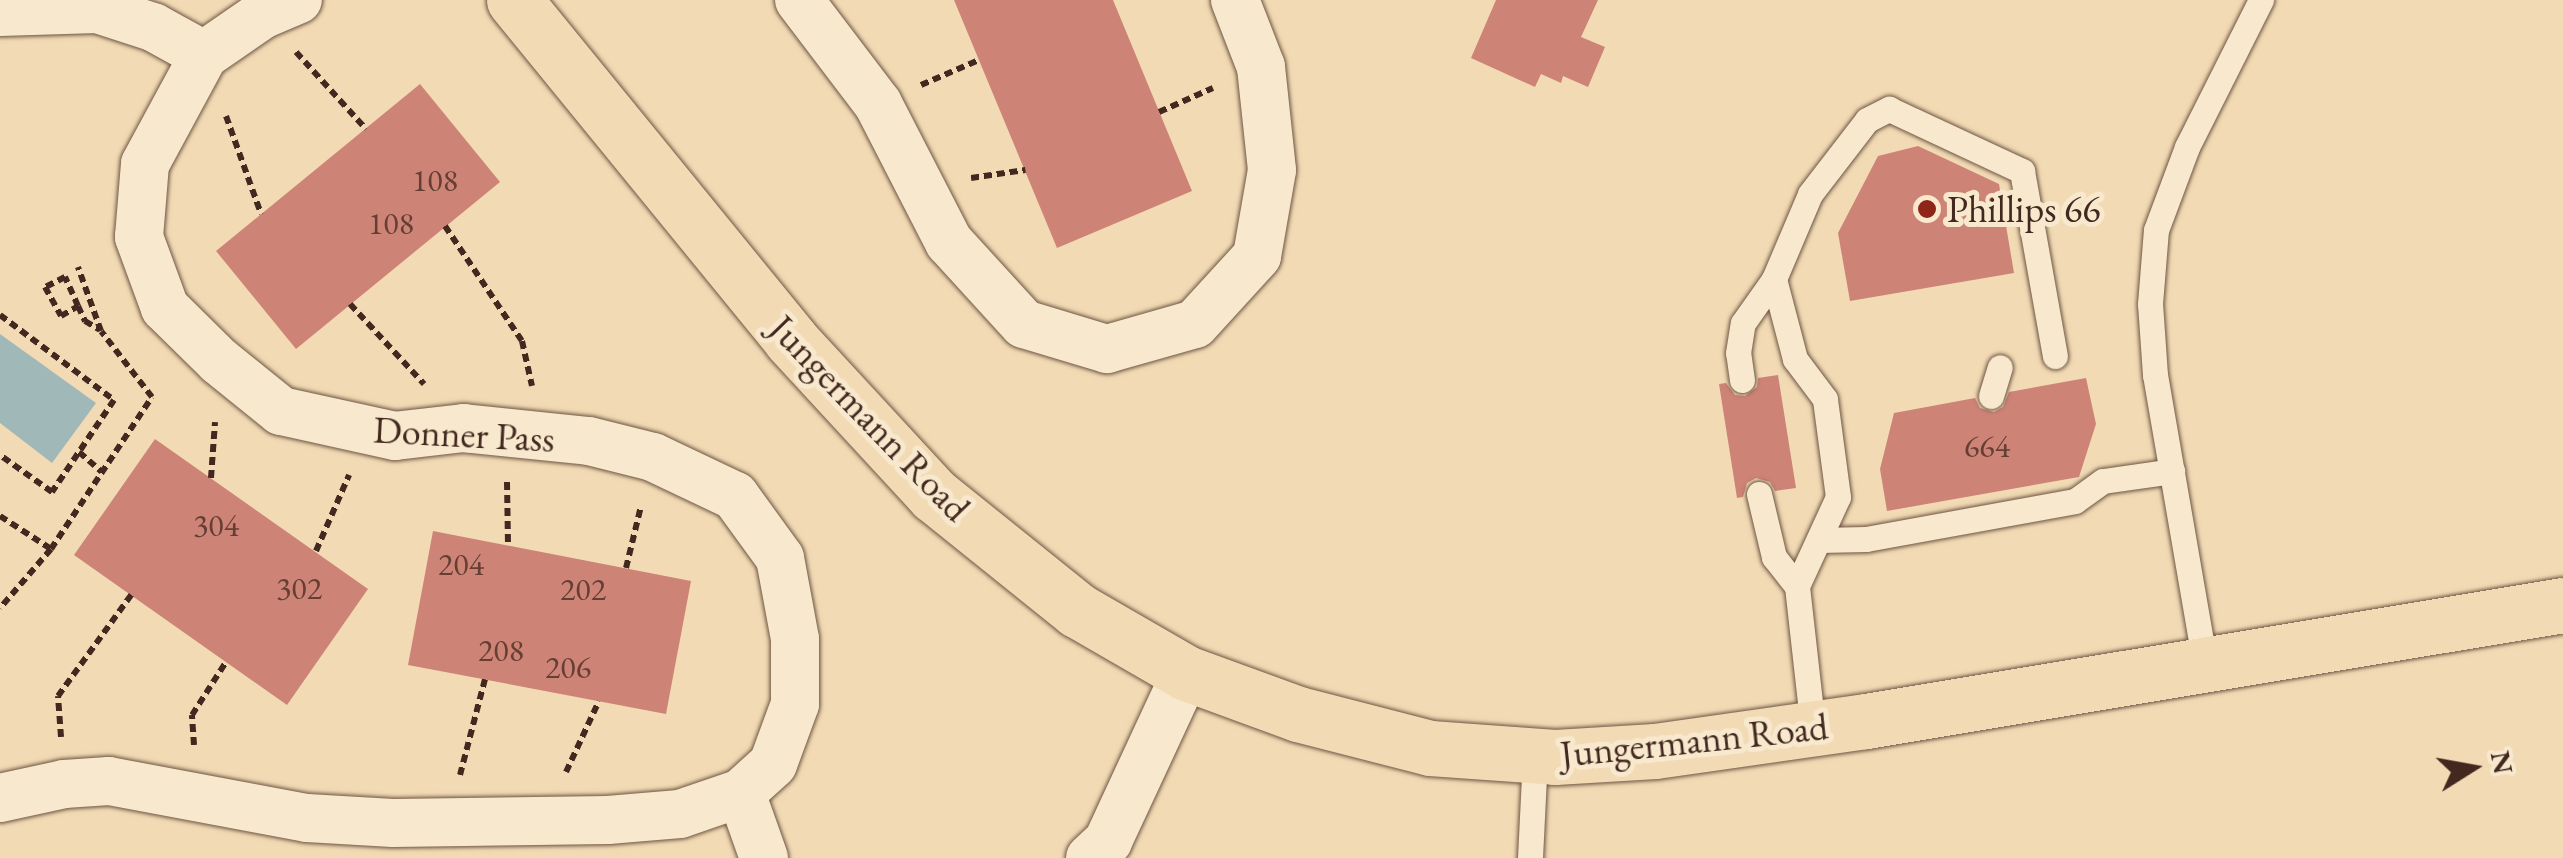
<!DOCTYPE html>
<html>
<head>
<meta charset="utf-8">
<style>
  body { margin:0 }
  #map { position:relative; width:2563px; height:858px; overflow:hidden; background:#f2dbb4; font-family:"EB Garamond",serif }
  div>[style] { position:absolute }
  .water>* { inset:0; background:#a0b8b8 }
  .building>* { inset:0; background:#ce8377 }
  .path>* { height:6px; margin-top:-3px; transform-origin:0; background:repeating-linear-gradient(90deg,#42281e 0 8px,transparent 0 13px) }
  .roads { filter:drop-shadow(0 0 2px #6e5544) drop-shadow(0 0 2px #6e5544) }
  .service>* { height:25px; margin:-12.5px; padding:0 12.5px; transform-origin:12.5px; border-radius:12.5px; background:#f7e8ce }
  .minor>* { height:48px; margin:-24px; padding:0 24px; transform-origin:24px; border-radius:24px; background:#f7e8ce }
  .primary>* { height:55px; margin:-27.5px; padding:0 27.5px; transform-origin:27.5px; border-radius:27.5px; background:#f2dbb4 }
  .dots>* { width:28px; height:28px; translate:-50% -50%; box-sizing:border-box; border:5px solid #f7e8ce; border-radius:50% }
  span { translate:-50% -50%; white-space:nowrap; text-align:center; line-height:1.15; -webkit-text-stroke:10px #f7e8ce; paint-order:stroke }
  .number-label { font-size:32px; color:#653f34 }
  .number-label span { -webkit-text-stroke-width:0 }
  .poi-label { font-size:38px; color:#42281e }
  .left { translate:0 -50%; text-align:left }
  .street-label { font-size:38px; color:#42281e }
  .north { position:absolute; left:2423px; top:718px; width:100px; height:100px; -webkit-text-stroke:8px #f7e8ce; paint-order:stroke; rotate:79deg; font-size:28px; font-weight:700; line-height:40px; text-align:center; color:#42281e }
  .north::after { content:''; display:block; margin:auto; width:35px; height:45px; background:#42281e; clip-path:polygon(50% 0,100% 100%,50% 72%,0 100%) }
</style>
</head>
<body>
<div id="map">
  <div class="water">
    <i style="clip-path:polygon(0 334px,96px 403px,52px 463px,0 423px)"></i>
  </div>
  <div class="building">
    <i style="clip-path:polygon(954px 0,1113px 0,1192px 191px,1057px 248px)"></i>
    <i style="clip-path:polygon(1496px 0,1598px 0,1581px 37px,1605px 47px,1588px 87px,1563px 76px,1561px 83px,1541px 74px,1535px 87px,1471px 58px)"></i>
    <i style="clip-path:polygon(420px 84px,500px 182px,296px 349px,216px 251px)"></i>
    <i style="clip-path:polygon(1918px 146px,1999px 184px,2014px 273px,1850px 301px,1838px 233px,1878px 156px)"></i>
    <i style="clip-path:polygon(1778px 375px,1796px 488px,1775px 491px,1770px 482px,1756px 478px,1747px 483px,1743px 497px,1737px 498px,1719px 384px,1726px 383px,1735px 395px,1745px 396px,1757px 387px,1758px 378px)"></i>
    <i style="clip-path:polygon(2086px 378px,2096px 424px,2079px 477px,1887px 511px,1880px 469px,1894px 413px,1975px 398px,1980px 408px,1994px 412px,2003px 407px,2009px 392px)"></i>
    <i style="clip-path:polygon(155px 439px,368px 589px,287px 705px,74px 555px)"></i>
    <i style="clip-path:polygon(433px 531px,691px 581px,666px 714px,408px 665px)"></i>
  </div>
  <div class="path">
    <i style="left:296px;top:52px;width:104px;rotate:47.7deg"></i>
    <i style="left:921px;top:85px;width:63px;rotate:-23.3deg"></i>
    <i style="left:1159px;top:112px;width:59px;rotate:-24deg"></i>
    <i style="left:226px;top:116px;width:104px;rotate:70.3deg"></i>
    <i style="left:971px;top:178px;width:55px;rotate:-8.4deg"></i>
    <i style="left:445px;top:226px;width:138px;rotate:56.2deg"></i>
    <i style="left:522px;top:341px;width:46px;rotate:77.5deg"></i>
    <i style="left:350px;top:304px;width:109px;rotate:47.2deg"></i>
    <i style="left:78px;top:306px;width:32px;rotate:-114deg"></i>
    <i style="left:65px;top:277px;width:22px;rotate:153deg"></i>
    <i style="left:45px;top:287px;width:33px;rotate:61deg"></i>
    <i style="left:61px;top:316px;width:20px;rotate:-30deg"></i>
    <i style="left:78px;top:306px;width:17px;rotate:65deg"></i>
    <i style="left:85px;top:321px;width:17px;rotate:31deg"></i>
    <i style="left:0;top:315px;width:142px;rotate:36.7deg"></i>
    <i style="left:114px;top:400px;width:111px;rotate:124deg"></i>
    <i style="left:52px;top:492px;width:64px;rotate:-144.6deg"></i>
    <i style="left:79px;top:452px;width:30px;rotate:41deg"></i>
    <i style="left:211px;top:478px;width:56px;rotate:-85.9deg"></i>
    <i style="left:507px;top:482px;width:64px;rotate:89.1deg"></i>
    <i style="left:0;top:516px;width:61px;rotate:32.9deg"></i>
    <i style="left:51px;top:549px;width:78px;rotate:130.8deg"></i>
    <i style="left:51px;top:549px;width:182px;rotate:-56.4deg"></i>
    <i style="left:152px;top:397px;width:83px;rotate:-127.7deg"></i>
    <i style="left:101px;top:331px;width:68px;rotate:-109.8deg"></i>
    <i style="left:316px;top:551px;width:83px;rotate:-66.5deg"></i>
    <i style="left:626px;top:568px;width:64px;rotate:-76.4deg"></i>
    <i style="left:61px;top:737px;width:41px;rotate:-94.2deg"></i>
    <i style="left:58px;top:696px;width:125px;rotate:-54.1deg"></i>
    <i style="left:194px;top:745px;width:30px;rotate:-94deg"></i>
    <i style="left:192px;top:715px;width:63px;rotate:-57.3deg"></i>
    <i style="left:566px;top:772px;width:78px;rotate:-65.1deg"></i>
    <i style="left:460px;top:775px;width:99px;rotate:-75.4deg"></i>
  </div>
  <div class="roads">
    <div class="service">
      <i style="left:1742px;top:380px;width:27px;rotate:-98deg"></i>
      <i style="left:1738px;top:353px;width:30px;rotate:-81deg"></i>
      <i style="left:1743px;top:323px;width:54px;rotate:-54.8deg"></i>
      <i style="left:1991px;top:396px;width:30px;rotate:-73deg"></i>
      <i style="left:1759px;top:494px;width:65px;rotate:76.6deg"></i>
      <i style="left:1774px;top:557px;width:37px;rotate:52deg"></i>
      <i style="left:1819px;top:540px;width:47px;rotate:-1.2deg"></i>
      <i style="left:1866px;top:539px;width:212px;rotate:-10.3deg"></i>
      <i style="left:2075px;top:501px;width:34px;rotate:-36deg"></i>
      <i style="left:2103px;top:481px;width:70px;rotate:-8.2deg"></i>
      <i style="left:2205px;top:664px;width:293px;rotate:-99.8deg"></i>
      <i style="left:2155px;top:375px;width:71px;rotate:-94deg"></i>
      <i style="left:2150px;top:304px;width:74px;rotate:-85.4deg"></i>
      <i style="left:2156px;top:230px;width:89px;rotate:-69.5deg"></i>
      <i style="left:2187px;top:147px;width:165px;rotate:-63.3deg"></i>
      <i style="left:1813px;top:729px;width:144px;rotate:-96.4deg"></i>
      <i style="left:1797px;top:586px;width:98px;rotate:-65.3deg"></i>
      <i style="left:1838px;top:497px;width:99px;rotate:-97.6deg"></i>
      <i style="left:1825px;top:399px;width:50px;rotate:-126.9deg"></i>
      <i style="left:1795px;top:359px;width:83px;rotate:-104.7deg"></i>
      <i style="left:1774px;top:279px;width:92px;rotate:-67deg"></i>
      <i style="left:1810px;top:194px;width:93px;rotate:-52.4deg"></i>
      <i style="left:1867px;top:120px;width:25px;rotate:-27deg"></i>
      <i style="left:1889px;top:109px;width:147px;rotate:25deg"></i>
      <i style="left:2022px;top:171px;width:188px;rotate:79.9deg"></i>
      <i style="left:1530px;top:858px;width:103px;rotate:-87.2deg"></i>
    </div>
    <div class="minor">
      <i style="left:799px;top:0;width:131px;rotate:52.8deg"></i>
      <i style="left:878px;top:104px;width:155px;rotate:62.8deg"></i>
      <i style="left:949px;top:242px;width:111px;rotate:47.6deg"></i>
      <i style="left:1024px;top:324px;width:87px;rotate:16.8deg"></i>
      <i style="left:1107px;top:349px;width:91px;rotate:-15.9deg"></i>
      <i style="left:1195px;top:324px;width:92px;rotate:-47.6deg"></i>
      <i style="left:1257px;top:256px;width:87px;rotate:-80.1deg"></i>
      <i style="left:1272px;top:170px;width:104px;rotate:-96.1deg"></i>
      <i style="left:1261px;top:67px;width:72px;rotate:-111.2deg"></i>
      <i style="left:0;top:12px;width:97px;rotate:-1.8deg"></i>
      <i style="left:97px;top:9px;width:59px;rotate:17.8deg"></i>
      <i style="left:153px;top:27px;width:58px;rotate:28.8deg"></i>
      <i style="left:741px;top:793px;width:69px;rotate:70.5deg"></i>
      <i style="left:0;top:798px;width:66px;rotate:-12.3deg"></i>
      <i style="left:64px;top:784px;width:45px;rotate:-3.8deg"></i>
      <i style="left:109px;top:781px;width:201px;rotate:10.6deg"></i>
      <i style="left:307px;top:818px;width:86px;rotate:3.3deg"></i>
      <i style="left:393px;top:823px;width:215px;rotate:-0.8deg"></i>
      <i style="left:608px;top:820px;width:72px;rotate:-4.8deg"></i>
      <i style="left:680px;top:814px;width:65px;rotate:-19deg"></i>
      <i style="left:741px;top:793px;width:43px;rotate:-42.2deg"></i>
      <i style="left:773px;top:764px;width:64px;rotate:-69.9deg"></i>
      <i style="left:795px;top:704px;width:65px;rotate:-90deg"></i>
      <i style="left:795px;top:639px;width:82px;rotate:-100.5deg"></i>
      <i style="left:780px;top:558px;width:77px;rotate:-126deg"></i>
      <i style="left:735px;top:496px;width:91px;rotate:-154.6deg"></i>
      <i style="left:653px;top:457px;width:66px;rotate:-166deg"></i>
      <i style="left:589px;top:441px;width:126px;rotate:-174.1deg"></i>
      <i style="left:464px;top:428px;width:69px;rotate:173.4deg"></i>
      <i style="left:395px;top:436px;width:117px;rotate:-167.6deg"></i>
      <i style="left:281px;top:411px;width:80px;rotate:-141.1deg"></i>
      <i style="left:219px;top:361px;width:76px;rotate:-135.5deg"></i>
      <i style="left:165px;top:308px;width:76px;rotate:-110.1deg"></i>
      <i style="left:139px;top:237px;width:73px;rotate:-85.3deg"></i>
      <i style="left:145px;top:164px;width:124px;rotate:-61.6deg"></i>
      <i style="left:204px;top:55px;width:70px;rotate:-34.6deg"></i>
      <i style="left:262px;top:15px;width:39px;rotate:-23deg"></i>
      <i style="left:1090px;top:858px;width:25px;rotate:-43deg"></i>
      <i style="left:1108px;top:841px;width:185px;rotate:-65.1deg"></i>
    </div>
    <div class="primary">
      <i style="left:514px;top:0;width:439px;rotate:50.8deg"></i>
      <i style="left:791px;top:340px;width:211px;rotate:47.3deg"></i>
      <i style="left:934px;top:495px;width:184px;rotate:38.8deg"></i>
      <i style="left:1077px;top:610px;width:126px;rotate:30deg"></i>
      <i style="left:1186px;top:673px;width:119px;rotate:20.1deg"></i>
      <i style="left:1298px;top:714px;width:136px;rotate:14.4deg"></i>
      <i style="left:1430px;top:748px;width:125px;rotate:4.1deg"></i>
      <i style="left:1555px;top:757px;width:100px;rotate:-3.4deg"></i>
      <i style="left:1655px;top:751px;width:213px;rotate:-8.1deg"></i>
      <i style="left:1866px;top:721px;width:707px;rotate:-9.45deg"></i>
    </div>
  </div>
  <div class="dots">
    <i style="left:1927px;top:209px;background:#8f2418"></i>
  </div>
  <div class="number-label">
    <span style="left:435px;top:180px">108</span>
    <span style="left:391px;top:223px">108</span>
    <span style="left:1987px;top:446px">664</span>
    <span style="left:216px;top:525px">304</span>
    <span style="left:461px;top:564px">204</span>
    <span style="left:299px;top:588px">302</span>
    <span style="left:583px;top:589px">202</span>
    <span style="left:501px;top:650px">208</span>
    <span style="left:568px;top:667px">206</span>
  </div>
  <div class="poi-label">
    <span class="left" style="left:1947px;top:209px">Phillips 66</span>
  </div>
  <div class="street-label">
    <span style="left:870px;top:418px;rotate:46deg">Jungermann Road</span>
    <span style="left:464px;top:434px;rotate:3deg">Donner Pass</span>
    <span style="left:1694px;top:740px;rotate:-6deg">Jungermann Road</span>
  </div>
  <div class="north">N</div>
</div>
</body>
</html>
